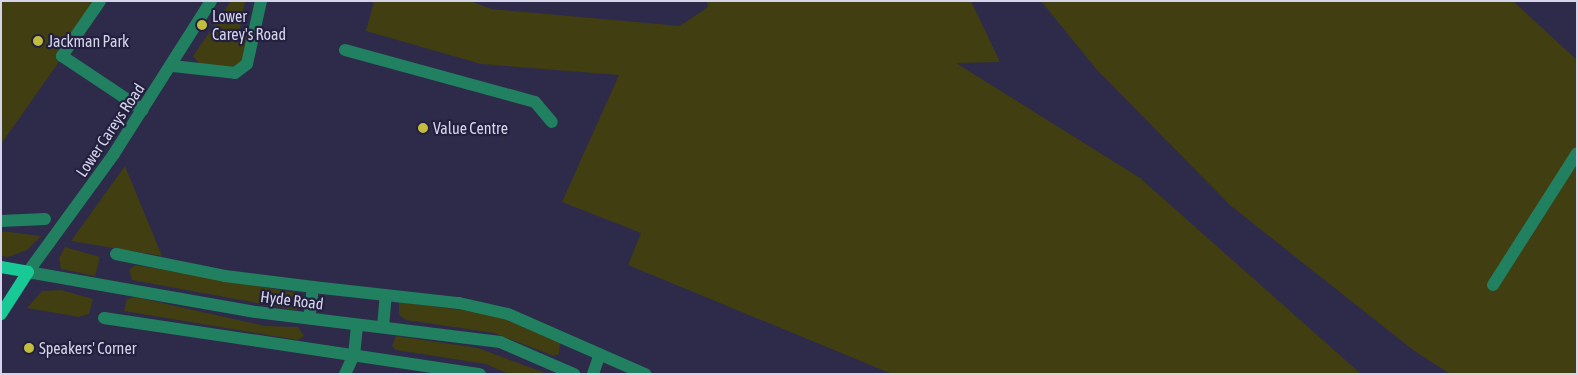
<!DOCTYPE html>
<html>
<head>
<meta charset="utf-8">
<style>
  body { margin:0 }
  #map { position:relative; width:1578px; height:375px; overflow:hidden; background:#2d2a4a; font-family:"Asap Condensed",sans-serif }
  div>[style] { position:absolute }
  .green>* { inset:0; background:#413e11 }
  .minor>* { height:12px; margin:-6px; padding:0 6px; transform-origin:6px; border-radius:6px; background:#218060 }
  .major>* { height:12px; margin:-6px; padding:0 6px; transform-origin:6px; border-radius:6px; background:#18c996 }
  .dots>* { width:14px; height:14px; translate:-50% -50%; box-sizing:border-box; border:2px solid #23203f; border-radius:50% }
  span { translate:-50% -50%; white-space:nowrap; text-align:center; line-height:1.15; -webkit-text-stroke:4.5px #23203f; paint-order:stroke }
  .poi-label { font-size:16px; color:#d5d4e9 }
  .left { translate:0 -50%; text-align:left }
  .street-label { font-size:16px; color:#d5d4e9 }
  .frame { position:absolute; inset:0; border:2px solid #d5d4e9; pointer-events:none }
</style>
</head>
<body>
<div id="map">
  <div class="green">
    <i style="clip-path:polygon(1px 1px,102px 1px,1px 144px)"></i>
    <i style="clip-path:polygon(231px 1px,245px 1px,238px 38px,252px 34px,245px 62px,236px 68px,200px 64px,193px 56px)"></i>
    <i style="clip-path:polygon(374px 1px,470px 1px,492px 9px,680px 26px,708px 7px,707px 1px,971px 1px,1000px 62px,956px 63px,1140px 178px,1361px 374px,892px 374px,628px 265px,641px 233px,562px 202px,619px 75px,481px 64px,366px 31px)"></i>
    <i style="clip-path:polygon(1041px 1px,1513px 1px,1577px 60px,1577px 374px,1450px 374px,1413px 350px,1231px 206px,1097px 70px)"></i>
    <i style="clip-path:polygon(125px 166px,162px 256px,71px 241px)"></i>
    <i style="clip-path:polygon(1px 231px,41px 236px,27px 250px,8px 257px,1px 256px)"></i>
    <i style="clip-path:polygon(65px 247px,100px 257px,95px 276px,61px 269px,59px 258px)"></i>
    <i style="clip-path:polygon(135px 265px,297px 293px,306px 299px,305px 308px,295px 310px,132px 280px,129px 270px)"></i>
    <i style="clip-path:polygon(61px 290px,93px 299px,89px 314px,79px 317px,27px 308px,42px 291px)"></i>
    <i style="clip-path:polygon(135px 297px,265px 326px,298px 327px,304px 336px,298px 340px,124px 311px,127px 299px)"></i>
    <i style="clip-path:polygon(399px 302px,494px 314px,560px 343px,559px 354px,554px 356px,494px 333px,406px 320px,399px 315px)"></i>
    <i style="clip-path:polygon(396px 336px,478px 348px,548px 374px,508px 374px,486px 364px,396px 350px,392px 346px)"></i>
  </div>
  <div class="minor">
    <i style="left:100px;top:1px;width:67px;rotate:124.6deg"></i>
    <i style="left:62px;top:56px;width:97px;rotate:33.7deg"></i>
    <i style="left:211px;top:1px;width:181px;rotate:122.4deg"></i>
    <i style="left:114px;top:154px;width:146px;rotate:126.1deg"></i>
    <i style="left:28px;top:272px;width:231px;rotate:10deg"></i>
    <i style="left:256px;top:312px;width:246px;rotate:7deg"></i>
    <i style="left:500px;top:342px;width:81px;rotate:23.4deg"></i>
    <i style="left:345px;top:50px;width:197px;rotate:15.3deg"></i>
    <i style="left:535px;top:102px;width:26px;rotate:50deg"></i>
    <i style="left:173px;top:66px;width:62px;rotate:6.4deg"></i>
    <i style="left:235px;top:73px;width:15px;rotate:-37deg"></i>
    <i style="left:247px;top:64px;width:65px;rotate:-77.5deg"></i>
    <i style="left:1px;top:221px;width:44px;rotate:-2.6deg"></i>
    <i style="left:116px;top:254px;width:111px;rotate:11.4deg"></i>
    <i style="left:225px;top:276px;width:89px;rotate:7.1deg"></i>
    <i style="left:313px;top:287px;width:31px;rotate:97deg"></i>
    <i style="left:1493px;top:285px;width:156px;rotate:-57.5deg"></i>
    <i style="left:313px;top:287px;width:147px;rotate:6.3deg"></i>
    <i style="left:459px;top:303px;width:50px;rotate:12.7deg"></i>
    <i style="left:508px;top:314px;width:150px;rotate:23.7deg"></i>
    <i style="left:104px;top:318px;width:380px;rotate:8.5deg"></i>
    <i style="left:383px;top:327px;width:32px;rotate:-85deg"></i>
    <i style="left:345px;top:374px;width:21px;rotate:-65deg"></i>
    <i style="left:354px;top:355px;width:30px;rotate:-84deg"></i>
    <i style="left:593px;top:374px;width:21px;rotate:-71deg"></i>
  </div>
  <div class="major">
    <i style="left:1px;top:267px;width:27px;rotate:10deg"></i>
    <i style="left:28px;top:272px;width:50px;rotate:122.7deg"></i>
  </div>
  <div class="dots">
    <i style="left:202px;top:25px;background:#c3bd3e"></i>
    <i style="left:38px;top:41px;background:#c3bd3e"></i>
    <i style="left:423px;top:128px;background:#c3bd3e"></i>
    <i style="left:29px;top:348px;background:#c3bd3e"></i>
  </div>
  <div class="poi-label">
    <span class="left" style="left:212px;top:25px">Lower<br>Carey's Road</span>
    <span class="left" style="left:48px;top:41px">Jackman Park</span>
    <span class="left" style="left:433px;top:128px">Value Centre</span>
    <span class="left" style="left:39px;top:348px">Speakers' Corner</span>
  </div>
  <div class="street-label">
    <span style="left:110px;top:130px;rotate:-56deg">Lower Careys Road</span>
    <span style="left:292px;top:300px;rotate:7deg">Hyde Road</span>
  </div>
  <div class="frame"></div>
</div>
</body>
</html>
